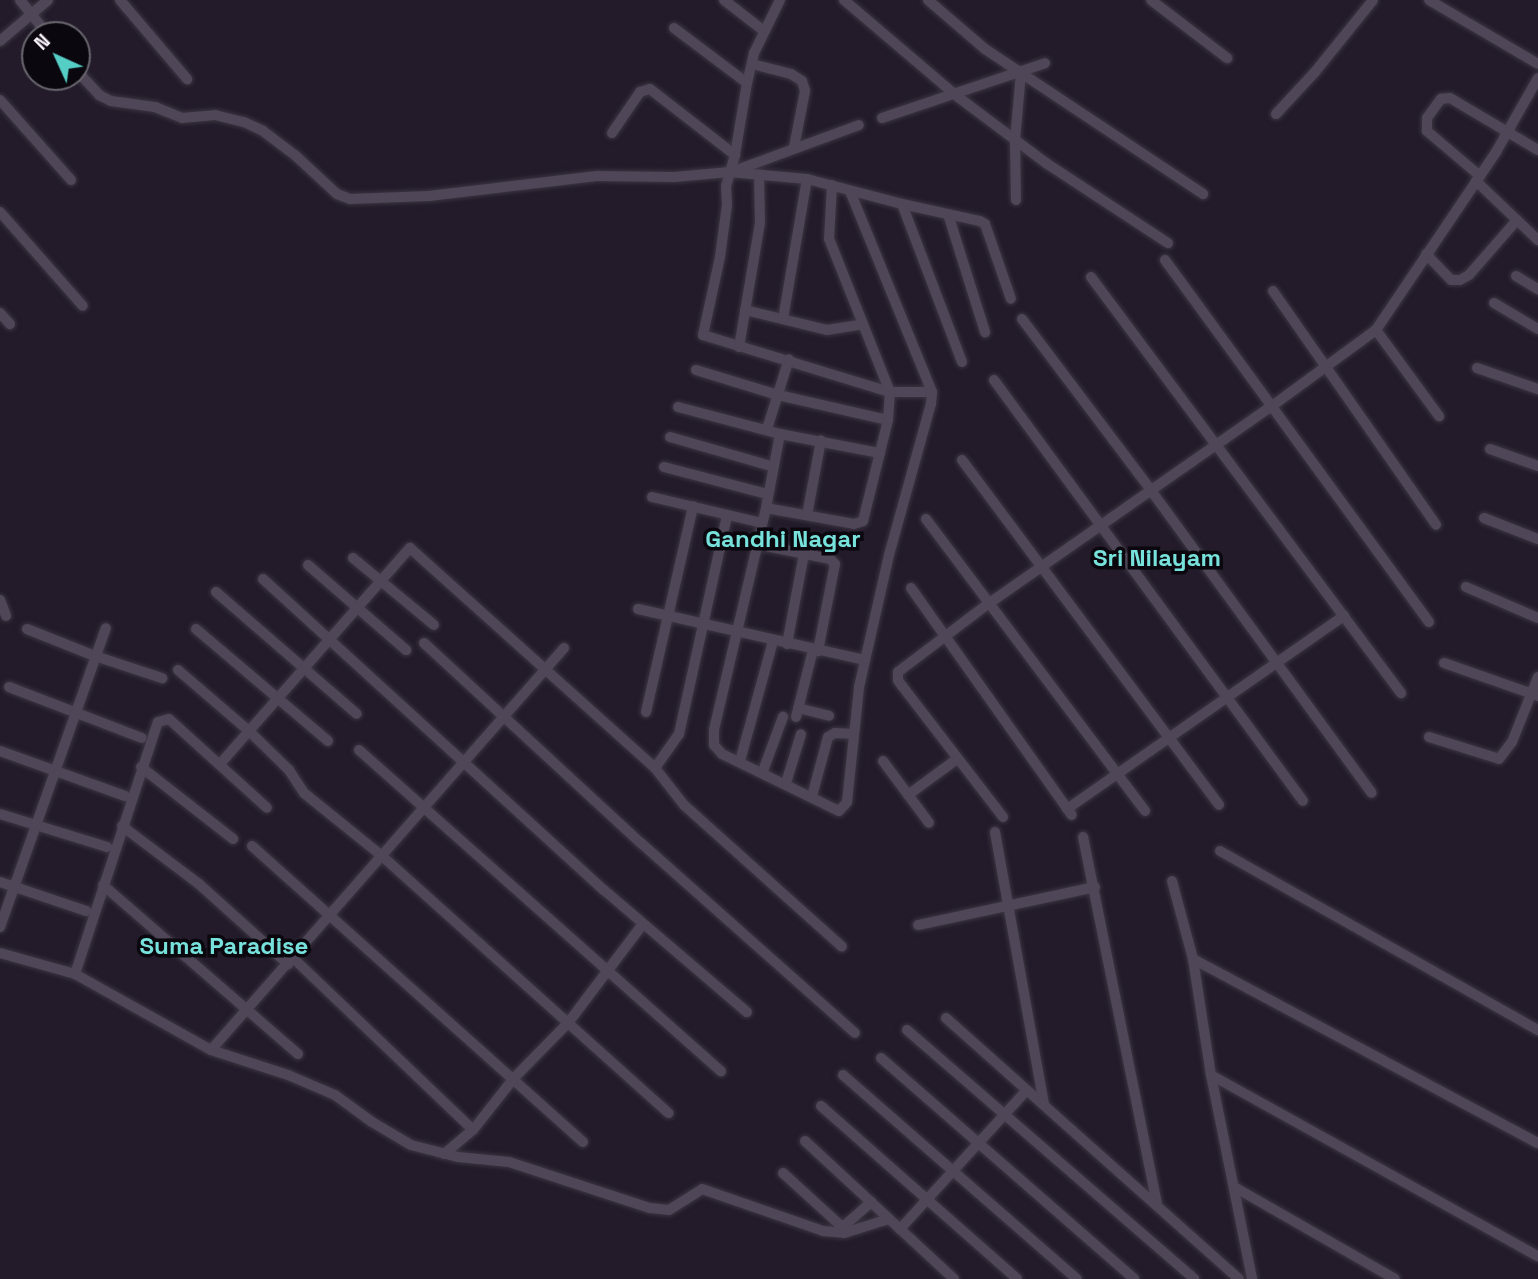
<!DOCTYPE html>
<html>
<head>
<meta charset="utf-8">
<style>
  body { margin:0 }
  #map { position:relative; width:1538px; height:1279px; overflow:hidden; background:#231b2a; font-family:"Space Grotesk",sans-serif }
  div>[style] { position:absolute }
  .roads { filter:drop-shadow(0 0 2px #3b3541) drop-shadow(0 0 2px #3b3541) }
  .minor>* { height:10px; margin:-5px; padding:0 5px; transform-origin:5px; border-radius:5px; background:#4f4658 }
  span { translate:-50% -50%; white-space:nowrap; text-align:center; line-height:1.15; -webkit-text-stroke:7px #0a070e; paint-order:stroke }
  .neighbourhood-label { font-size:24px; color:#77e2db; font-weight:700 }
  .north { position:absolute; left:21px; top:21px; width:70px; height:70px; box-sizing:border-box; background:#0a070e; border:2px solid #68656d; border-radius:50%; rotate:315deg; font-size:19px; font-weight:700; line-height:28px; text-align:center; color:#f6f1fb }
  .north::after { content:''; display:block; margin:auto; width:24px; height:32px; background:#55cec6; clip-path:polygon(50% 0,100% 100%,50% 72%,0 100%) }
</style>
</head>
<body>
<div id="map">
  <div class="roads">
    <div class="minor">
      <i style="left:20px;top:0;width:45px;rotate:51.3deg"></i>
      <i style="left:120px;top:0;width:104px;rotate:49.7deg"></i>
      <i style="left:724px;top:0;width:51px;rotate:37.8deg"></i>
      <i style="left:780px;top:0;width:59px;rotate:116.1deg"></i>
      <i style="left:754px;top:53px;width:31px;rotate:103deg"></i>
      <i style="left:747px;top:83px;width:73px;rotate:99.5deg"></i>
      <i style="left:735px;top:155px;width:32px;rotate:106deg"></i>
      <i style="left:726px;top:186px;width:19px;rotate:87deg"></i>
      <i style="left:727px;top:205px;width:52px;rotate:97.7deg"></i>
      <i style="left:720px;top:257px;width:80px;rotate:102.3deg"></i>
      <i style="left:703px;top:335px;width:195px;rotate:17deg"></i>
      <i style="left:890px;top:392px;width:42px"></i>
      <i style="left:844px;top:0;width:150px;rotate:40.4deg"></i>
      <i style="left:958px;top:97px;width:110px;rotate:36.9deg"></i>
      <i style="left:1046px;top:163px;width:146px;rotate:33.3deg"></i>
      <i style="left:928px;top:0;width:75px;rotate:40.7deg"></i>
      <i style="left:985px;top:49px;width:262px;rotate:33.6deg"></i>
      <i style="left:1151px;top:0;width:96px;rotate:37.3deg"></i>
      <i style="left:1429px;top:0;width:126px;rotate:30.4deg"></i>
      <i style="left:674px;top:28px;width:91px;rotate:37deg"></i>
      <i style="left:0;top:41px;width:63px;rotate:-40.5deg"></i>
      <i style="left:752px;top:64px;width:40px;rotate:14.4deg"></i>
      <i style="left:791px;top:74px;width:13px;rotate:32deg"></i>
      <i style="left:802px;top:81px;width:10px;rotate:73deg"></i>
      <i style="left:805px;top:91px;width:57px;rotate:101.1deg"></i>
      <i style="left:77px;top:71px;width:33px;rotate:47deg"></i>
      <i style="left:99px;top:95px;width:13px;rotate:27deg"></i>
      <i style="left:111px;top:101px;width:44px;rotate:7.8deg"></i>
      <i style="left:155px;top:107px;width:29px;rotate:22deg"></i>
      <i style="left:182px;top:118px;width:33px;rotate:-5deg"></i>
      <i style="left:215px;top:115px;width:30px;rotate:14deg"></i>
      <i style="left:244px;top:122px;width:21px;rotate:25deg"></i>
      <i style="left:263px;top:131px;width:41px;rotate:37.1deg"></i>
      <i style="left:296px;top:156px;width:56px;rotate:42.8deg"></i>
      <i style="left:337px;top:194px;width:14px;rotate:21deg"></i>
      <i style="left:350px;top:199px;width:79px;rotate:-2.2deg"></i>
      <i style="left:429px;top:196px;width:169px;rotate:-6.8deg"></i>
      <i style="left:597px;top:176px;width:77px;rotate:0.7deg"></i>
      <i style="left:674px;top:177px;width:56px;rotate:-5.1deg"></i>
      <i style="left:730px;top:172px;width:77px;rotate:5.2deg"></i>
      <i style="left:807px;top:179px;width:98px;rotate:14.7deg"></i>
      <i style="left:902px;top:204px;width:80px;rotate:12.3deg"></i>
      <i style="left:980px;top:221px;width:6px;rotate:31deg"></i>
      <i style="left:985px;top:224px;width:79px;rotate:70.9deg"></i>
      <i style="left:0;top:100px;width:107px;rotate:48.4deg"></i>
      <i style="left:1276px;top:114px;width:57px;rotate:-47.1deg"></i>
      <i style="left:1315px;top:72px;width:92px;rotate:-51.1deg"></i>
      <i style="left:882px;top:118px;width:172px;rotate:-18.6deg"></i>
      <i style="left:612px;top:133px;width:50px;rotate:-55.7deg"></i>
      <i style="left:640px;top:92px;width:10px;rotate:-17deg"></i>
      <i style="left:650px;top:89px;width:108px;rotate:37.8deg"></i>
      <i style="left:734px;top:171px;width:133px;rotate:-20.2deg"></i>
      <i style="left:1480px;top:176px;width:70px;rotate:-139.7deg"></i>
      <i style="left:1427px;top:131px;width:13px;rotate:-90deg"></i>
      <i style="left:1427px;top:118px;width:24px;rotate:-54deg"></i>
      <i style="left:1441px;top:99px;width:9px;rotate:-6deg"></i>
      <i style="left:1450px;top:98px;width:102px;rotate:30.6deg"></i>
      <i style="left:1476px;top:181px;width:86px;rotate:43.6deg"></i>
      <i style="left:1016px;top:200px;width:60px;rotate:-91deg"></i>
      <i style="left:1015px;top:140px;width:67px;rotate:-84.9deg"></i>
      <i style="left:902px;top:204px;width:169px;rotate:69.2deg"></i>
      <i style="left:0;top:212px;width:125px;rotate:48.6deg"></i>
      <i style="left:948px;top:214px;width:124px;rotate:72.6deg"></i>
      <i style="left:1426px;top:254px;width:36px;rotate:46deg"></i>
      <i style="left:1451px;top:280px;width:9px"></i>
      <i style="left:1460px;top:280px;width:10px;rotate:-29deg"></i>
      <i style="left:1469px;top:275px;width:73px;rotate:-48.9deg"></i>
      <i style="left:1165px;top:260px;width:448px;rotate:53.9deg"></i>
      <i style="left:1516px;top:276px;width:26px;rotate:31deg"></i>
      <i style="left:1091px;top:277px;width:519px;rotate:53.31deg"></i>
      <i style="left:1273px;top:291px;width:285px;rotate:55.1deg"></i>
      <i style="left:1494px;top:303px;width:51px;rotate:30.6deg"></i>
      <i style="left:745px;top:310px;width:84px;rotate:13.7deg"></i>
      <i style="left:827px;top:330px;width:36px;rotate:-9deg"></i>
      <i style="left:0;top:313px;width:15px;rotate:48deg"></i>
      <i style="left:783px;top:319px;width:142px;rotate:-80.3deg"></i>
      <i style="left:1022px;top:319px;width:213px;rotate:53deg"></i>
      <i style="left:1150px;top:489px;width:376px;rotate:53.9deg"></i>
      <i style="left:1376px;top:330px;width:107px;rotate:53.8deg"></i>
      <i style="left:739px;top:347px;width:126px;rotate:-80.4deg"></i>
      <i style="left:760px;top:223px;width:48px;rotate:-91.2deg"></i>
      <i style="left:1477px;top:368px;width:65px;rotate:19deg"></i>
      <i style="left:696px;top:370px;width:86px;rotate:17deg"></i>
      <i style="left:778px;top:395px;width:113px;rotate:12.8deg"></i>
      <i style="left:994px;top:380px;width:522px;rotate:53.72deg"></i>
      <i style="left:678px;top:407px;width:106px;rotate:14.8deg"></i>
      <i style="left:780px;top:434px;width:102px;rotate:10.8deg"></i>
      <i style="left:767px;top:429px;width:73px;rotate:-72.6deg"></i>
      <i style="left:780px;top:434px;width:75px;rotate:100.7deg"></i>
      <i style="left:766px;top:508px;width:228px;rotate:103.2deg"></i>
      <i style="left:714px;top:730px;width:15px;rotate:90deg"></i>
      <i style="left:714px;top:745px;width:12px;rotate:48deg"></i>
      <i style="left:722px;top:754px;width:130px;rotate:26deg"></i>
      <i style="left:839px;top:811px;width:12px;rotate:-48deg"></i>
      <i style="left:847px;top:802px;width:116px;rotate:-84deg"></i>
      <i style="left:859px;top:687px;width:135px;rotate:-77.2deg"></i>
      <i style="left:889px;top:555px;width:157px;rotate:-74.5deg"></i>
      <i style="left:931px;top:404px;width:12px;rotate:-85deg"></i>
      <i style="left:932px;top:392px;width:217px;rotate:-112.2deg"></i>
      <i style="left:670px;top:437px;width:105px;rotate:16deg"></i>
      <i style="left:1490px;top:449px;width:51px;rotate:19.5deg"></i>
      <i style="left:962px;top:460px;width:430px;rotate:53.3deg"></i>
      <i style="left:664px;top:467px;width:106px;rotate:14.7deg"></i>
      <i style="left:652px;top:497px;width:113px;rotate:13.3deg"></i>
      <i style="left:766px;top:508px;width:89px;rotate:10.3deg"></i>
      <i style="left:854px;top:524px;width:9px;rotate:-18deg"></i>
      <i style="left:863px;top:521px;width:104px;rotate:-76.1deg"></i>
      <i style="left:888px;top:420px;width:28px;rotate:-86deg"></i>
      <i style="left:890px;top:392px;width:165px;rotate:-111.7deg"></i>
      <i style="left:829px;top:239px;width:54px;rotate:-86.8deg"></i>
      <i style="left:807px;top:515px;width:76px;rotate:-79.4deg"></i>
      <i style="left:1484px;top:518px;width:58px;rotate:21.3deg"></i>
      <i style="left:926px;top:519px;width:365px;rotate:53.1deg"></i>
      <i style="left:756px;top:544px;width:76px;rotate:11.5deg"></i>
      <i style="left:830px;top:559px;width:7px;rotate:45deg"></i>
      <i style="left:835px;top:564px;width:89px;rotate:101.1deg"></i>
      <i style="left:353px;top:558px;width:105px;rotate:39.6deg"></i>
      <i style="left:308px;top:565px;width:130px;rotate:40.9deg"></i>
      <i style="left:263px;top:579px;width:462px;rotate:42.4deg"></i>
      <i style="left:604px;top:890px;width:188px;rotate:40.5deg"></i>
      <i style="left:1466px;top:587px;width:78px;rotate:23.3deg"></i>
      <i style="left:911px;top:588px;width:278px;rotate:54.7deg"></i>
      <i style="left:216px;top:592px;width:186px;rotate:40.9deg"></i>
      <i style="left:0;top:600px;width:17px;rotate:69deg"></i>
      <i style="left:638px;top:609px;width:233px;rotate:12.7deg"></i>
      <i style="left:27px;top:629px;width:73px;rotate:21.7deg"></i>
      <i style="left:95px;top:656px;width:71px;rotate:18.2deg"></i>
      <i style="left:196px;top:629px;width:173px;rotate:40.3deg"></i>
      <i style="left:424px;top:643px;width:295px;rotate:42.7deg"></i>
      <i style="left:641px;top:843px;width:286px;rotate:41.6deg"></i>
      <i style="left:787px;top:644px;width:92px;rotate:-79.3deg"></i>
      <i style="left:1444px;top:663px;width:100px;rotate:19.3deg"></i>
      <i style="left:178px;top:670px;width:94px;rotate:40.7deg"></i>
      <i style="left:249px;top:731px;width:56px;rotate:44.3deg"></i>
      <i style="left:289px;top:770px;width:27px;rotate:57deg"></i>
      <i style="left:304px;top:793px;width:100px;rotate:38.9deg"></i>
      <i style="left:382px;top:856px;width:385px;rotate:41.9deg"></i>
      <i style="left:9px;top:687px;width:142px;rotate:21deg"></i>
      <i style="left:798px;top:708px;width:32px;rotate:14deg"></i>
      <i style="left:646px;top:712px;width:211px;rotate:-77.1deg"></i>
      <i style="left:796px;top:717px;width:69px;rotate:-75.8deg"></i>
      <i style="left:1429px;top:737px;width:73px;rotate:17.4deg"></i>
      <i style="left:1499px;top:759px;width:21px;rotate:-53deg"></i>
      <i style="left:1512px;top:742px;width:70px;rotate:-68.2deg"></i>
      <i style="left:359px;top:750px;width:484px;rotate:41.6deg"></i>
      <i style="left:0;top:751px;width:133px;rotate:19.8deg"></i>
      <i style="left:740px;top:761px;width:124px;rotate:-74.6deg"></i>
      <i style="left:883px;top:761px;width:77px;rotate:53.4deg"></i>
      <i style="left:220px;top:764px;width:288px;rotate:-48.7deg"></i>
      <i style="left:410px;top:548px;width:329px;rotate:41.9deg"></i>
      <i style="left:655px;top:768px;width:47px;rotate:51.9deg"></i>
      <i style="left:684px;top:805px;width:212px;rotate:41.9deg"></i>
      <i style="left:141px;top:767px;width:117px;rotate:38deg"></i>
      <i style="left:655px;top:768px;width:42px;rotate:-54.8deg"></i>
      <i style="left:679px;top:734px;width:223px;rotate:-77.6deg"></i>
      <i style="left:763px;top:771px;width:58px;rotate:-69.7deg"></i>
      <i style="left:786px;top:783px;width:51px;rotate:-73deg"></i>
      <i style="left:908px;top:795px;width:61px;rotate:-36.3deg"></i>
      <i style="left:812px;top:796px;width:61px;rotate:-74.8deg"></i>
      <i style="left:828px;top:737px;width:8px;rotate:-30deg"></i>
      <i style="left:835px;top:733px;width:19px;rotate:3deg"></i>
      <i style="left:1067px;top:809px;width:338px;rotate:-34.9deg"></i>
      <i style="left:0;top:814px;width:112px;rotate:17.1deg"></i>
      <i style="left:1003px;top:817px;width:165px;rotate:-127.6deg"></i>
      <i style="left:902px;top:686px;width:7px;rotate:-124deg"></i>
      <i style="left:898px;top:680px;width:8px;rotate:-90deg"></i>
      <i style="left:898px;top:672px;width:113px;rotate:-37.1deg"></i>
      <i style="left:988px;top:604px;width:346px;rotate:-34.9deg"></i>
      <i style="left:1272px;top:406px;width:129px;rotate:-36.2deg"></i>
      <i style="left:1376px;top:330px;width:215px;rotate:-56deg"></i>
      <i style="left:1496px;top:152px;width:85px;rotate:-60.4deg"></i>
      <i style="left:122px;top:826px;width:96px;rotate:37deg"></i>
      <i style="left:199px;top:884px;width:120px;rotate:42deg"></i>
      <i style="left:995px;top:832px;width:276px;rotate:79.8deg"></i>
      <i style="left:1083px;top:837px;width:373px;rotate:78.6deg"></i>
      <i style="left:252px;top:846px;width:444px;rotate:41.8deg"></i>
      <i style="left:1220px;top:851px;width:365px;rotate:29.4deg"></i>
      <i style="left:1172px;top:881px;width:81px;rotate:74.9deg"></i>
      <i style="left:1193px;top:959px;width:117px;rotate:81.2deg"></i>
      <i style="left:1211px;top:1075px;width:208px;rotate:78.6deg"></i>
      <i style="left:0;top:882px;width:91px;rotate:18.6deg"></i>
      <i style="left:103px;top:885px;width:258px;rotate:40.9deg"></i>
      <i style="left:918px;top:925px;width:181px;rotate:-12.1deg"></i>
      <i style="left:0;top:927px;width:317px;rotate:-70.5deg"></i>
      <i style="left:0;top:953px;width:78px;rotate:15.6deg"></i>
      <i style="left:75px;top:974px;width:156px;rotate:29.2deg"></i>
      <i style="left:211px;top:1050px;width:81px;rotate:18deg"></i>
      <i style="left:288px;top:1075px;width:51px;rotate:23.1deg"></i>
      <i style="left:335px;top:1095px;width:46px;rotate:36.1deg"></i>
      <i style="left:372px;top:1122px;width:45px;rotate:30.5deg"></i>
      <i style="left:411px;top:1145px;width:49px;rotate:14.3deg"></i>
      <i style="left:458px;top:1157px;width:51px;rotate:5.6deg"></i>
      <i style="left:509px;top:1162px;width:148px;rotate:18.1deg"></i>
      <i style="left:650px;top:1208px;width:19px;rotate:6deg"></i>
      <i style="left:669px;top:1210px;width:39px;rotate:-32deg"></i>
      <i style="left:702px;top:1189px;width:128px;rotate:19.1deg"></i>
      <i style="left:823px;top:1231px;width:21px;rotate:5deg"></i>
      <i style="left:844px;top:1233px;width:47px;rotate:-17.3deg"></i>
      <i style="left:292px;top:957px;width:250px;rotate:43.7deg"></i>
      <i style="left:1193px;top:959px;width:391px;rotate:28.1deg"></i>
      <i style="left:75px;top:974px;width:265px;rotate:-71.8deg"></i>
      <i style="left:158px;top:722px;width:11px;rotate:-15deg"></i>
      <i style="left:169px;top:719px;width:132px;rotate:42.2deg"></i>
      <i style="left:946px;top:1018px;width:392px;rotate:41.7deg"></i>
      <i style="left:907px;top:1030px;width:380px;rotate:40.9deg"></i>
      <i style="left:211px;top:1050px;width:535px;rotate:-48.71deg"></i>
      <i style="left:881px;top:1058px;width:336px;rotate:41.1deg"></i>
      <i style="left:843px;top:1075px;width:310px;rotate:41.1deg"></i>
      <i style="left:1211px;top:1075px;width:374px;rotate:29deg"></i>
      <i style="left:821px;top:1106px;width:261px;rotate:41.4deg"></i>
      <i style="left:805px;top:1141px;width:203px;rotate:42.8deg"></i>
      <i style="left:444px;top:1154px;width:38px;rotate:-40deg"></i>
      <i style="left:473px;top:1130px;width:66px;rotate:-51.7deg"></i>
      <i style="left:514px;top:1078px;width:77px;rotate:-45.5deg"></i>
      <i style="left:568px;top:1023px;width:124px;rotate:-52.9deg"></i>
      <i style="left:783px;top:1173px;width:77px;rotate:42.4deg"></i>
      <i style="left:840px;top:1225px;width:5px"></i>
      <i style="left:845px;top:1225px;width:35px;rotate:-41deg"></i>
      <i style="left:1236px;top:1188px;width:183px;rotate:29.8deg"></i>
      <i style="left:900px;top:1229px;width:188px;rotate:-47.6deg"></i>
    </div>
  </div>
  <div class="neighbourhood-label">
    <span style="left:783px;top:539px">Gandhi Nagar</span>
    <span style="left:1157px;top:558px">Sri Nilayam</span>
    <span style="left:224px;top:946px">Suma Paradise</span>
  </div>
  <div class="north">N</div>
</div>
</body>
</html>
